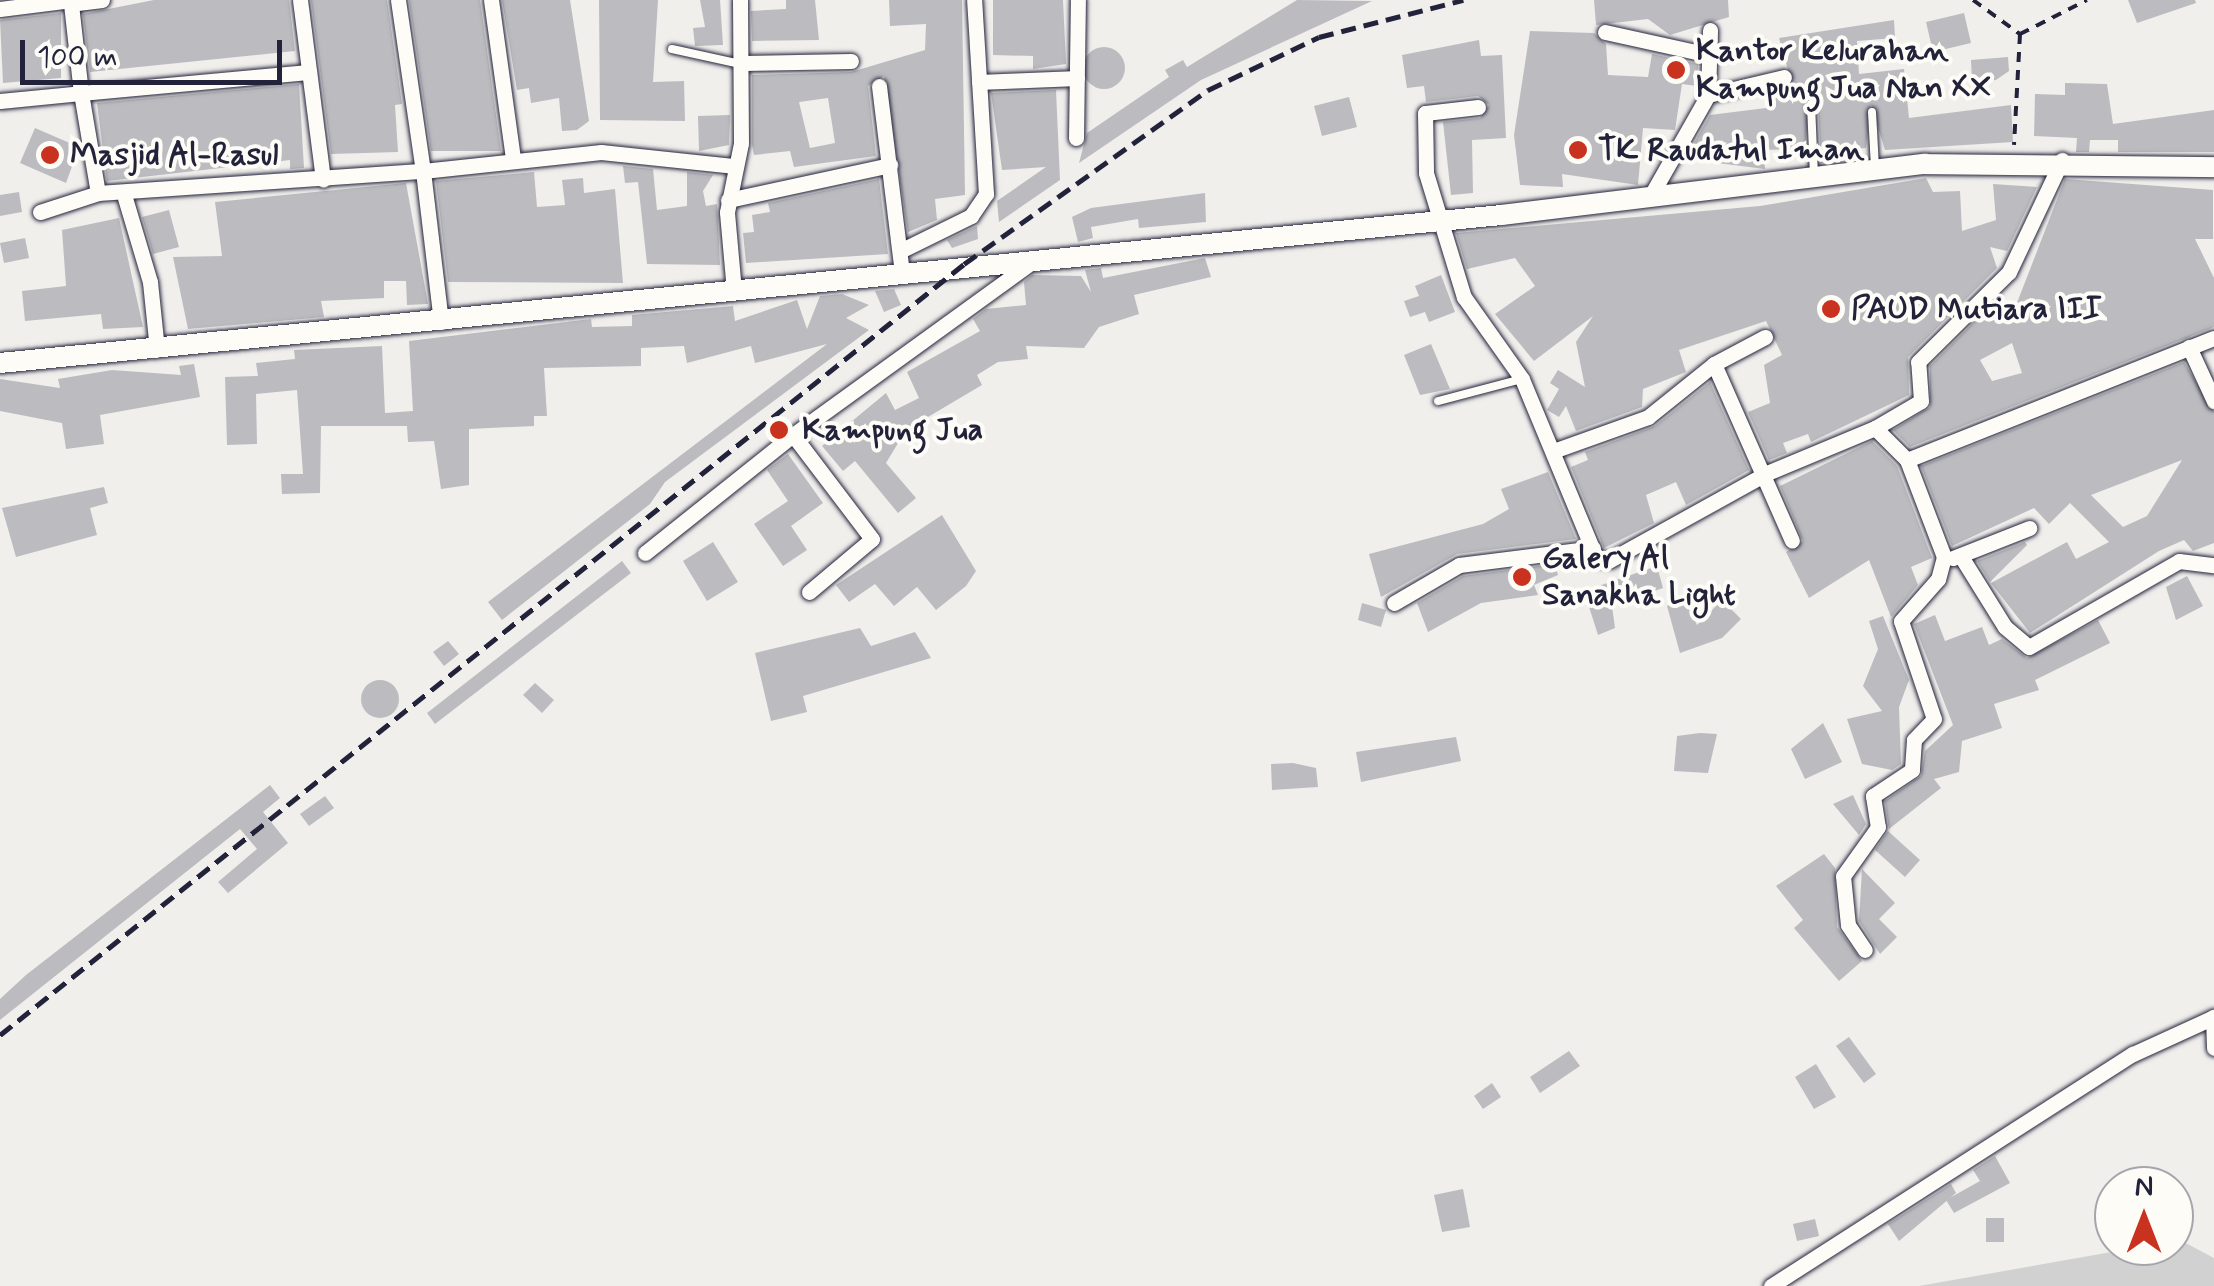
<!DOCTYPE html>
<html>
<head>
<meta charset="utf-8">
<style>
  body { margin:0 }
  #map { position:relative; width:2214px; height:1286px; overflow:hidden; background:#f0efec; font-family:Mynerve,sans-serif }
  div>[style] { position:absolute }
  .green>* { inset:0; background:#d2d1d1 }
  .building>* { inset:0; background:#bcbcc0 }
  .round { border-radius:50% }
  .path>* { height:4px; margin-top:-2px; transform-origin:0; background:repeating-linear-gradient(90deg,#22223b 0 10px,transparent 0 18px) }
  .roads { filter:drop-shadow(0 0 2px #22223b) drop-shadow(0 0 2px #22223b) }
  .service>* { height:8px; margin:-4px; padding:0 4px; transform-origin:4px; border-radius:4px; background:#fdfcf7 }
  .minor>* { height:15px; margin:-7.5px; padding:0 7.5px; transform-origin:7.5px; border-radius:7.5px; background:#fdfcf7 }
  .tertiary>* { height:20px; margin:-10px; padding:0 10px; transform-origin:10px; border-radius:10px; background:#fdfcf7 }
  .rail>* { height:5px; margin-top:-2.5px; transform-origin:0; background:repeating-linear-gradient(90deg,#22223b 0 15px,transparent 0 23px) }
  .dots>* { width:28px; height:28px; translate:-50% -50%; box-sizing:border-box; border:5px solid #fdfcf7; border-radius:50% }
  span { translate:-50% -50%; white-space:nowrap; text-align:center; line-height:1.15; -webkit-text-stroke:8px #fdfcf7; paint-order:stroke }
  .poi-label { font-size:32px; color:#22223b; font-weight:700 }
  .left { translate:0 -50%; text-align:left }
  .north { position:absolute; left:2094px; top:1166px; width:100px; height:100px; box-sizing:border-box; background:#fdfcf7; border:2px solid #a5a5ac; border-radius:50%; rotate:0deg; font-size:28px; font-weight:700; line-height:40px; text-align:center; color:#22223b }
  .north::after { content:''; display:block; margin:auto; width:35px; height:45px; background:#c8321e; clip-path:polygon(50% 0,100% 100%,50% 72%,0 100%) }
  .scale { position:absolute; left:20px; top:40px; width:262px; height:45px; box-sizing:border-box; border:5px solid #22223b; border-top:0; padding-left:12px; font-size:30px; line-height:35px; white-space:nowrap; color:#22223b; -webkit-text-stroke:8px #fdfcf7; paint-order:stroke }
</style>
</head>
<body>
<div id="map">
  <div class="green">
    <i style="clip-path:polygon(2180px 1240px,2214px 1258px,2214px 1286px,1919px 1286px)"></i>
  </div>
  <div class="building">
    <i style="clip-path:polygon(154px 0,289px 0,295px 51px,90px 72px,83px 14px)"></i>
    <i style="clip-path:polygon(311px 0,387px 0,402px 104px,395px 105px,398px 152px,331px 154px)"></i>
    <i style="clip-path:polygon(409px 0,480px 0,501px 151px,431px 151px)"></i>
    <i style="clip-path:polygon(502px 0,570px 0,589px 121px,577px 130px,562px 131px,559px 98px,531px 103px,529px 88px,517px 90px)"></i>
    <i style="clip-path:polygon(599px 0,658px 0,653px 82px,684px 81px,685px 121px,600px 120px)"></i>
    <i style="clip-path:polygon(700px 0,720px 0,723px 45px,695px 46px,693px 28px,705px 27px)"></i>
    <i style="clip-path:polygon(786px 0,815px 0,819px 40px,752px 41px,751px 11px,786px 9px)"></i>
    <i style="clip-path:polygon(evenodd,889px 0,962px 0,965px 195px,935px 199px,937px 220px,908px 232px,884px 76px,868px 86px,876px 156px,794px 167px,790px 151px,754px 155px,752px 145px,752px 75px,851px 72px,925px 50px,926px 24px,890px 26px,889px 0,828px 98px,835px 143px,810px 148px,799px 102px,828px 98px)"></i>
    <i style="clip-path:polygon(993px 0,1063px 0,1066px 64px,1033px 69px,1033px 56px,993px 55px)"></i>
    <i style="clip-path:polygon(1297px 0,1372px 1px,1201px 80px,1079px 163px,1087px 133px,1169px 77px,1165px 70px,1183px 60px,1187px 67px)"></i>
    <i style="clip-path:polygon(1594px 0,1728px 0,1729px 17px,1670px 35px,1648px 19px,1596px 25px)"></i>
    <i style="clip-path:polygon(2128px 0,2195px 0,2196px 3px,2137px 23px)"></i>
    <i style="clip-path:polygon(61px 13px,61px 78px,3px 83px,0 20px)"></i>
    <i style="clip-path:polygon(1964px 13px,1971px 43px,1933px 52px,1926px 22px)"></i>
    <i style="clip-path:polygon(1894px 20px,1895px 38px,1857px 41px,1859px 74px,1904px 69px,1909px 118px,2011px 105px,2013px 142px,1885px 150px,1871px 105px,1866px 148px,1833px 151px,1834px 161px,1821px 163px,1818px 104px,1810px 97px,1805px 149px,1764px 150px,1765px 169px,1685px 159px,1710px 115px,1766px 108px,1766px 93px,1792px 84px,1779px 38px)"></i>
    <i style="clip-path:polygon(1530px 31px,1594px 33px,1606px 44px,1608px 75px,1648px 77px,1652px 54px,1698px 64px,1697px 86px,1682px 84px,1675px 130px,1643px 128px,1638px 185px,1562px 174px,1563px 187px,1520px 185px,1514px 135px)"></i>
    <i style="clip-path:polygon(1479px 40px,1481px 56px,1502px 55px,1506px 138px,1472px 140px,1473px 193px,1451px 195px,1443px 122px,1480px 118px,1489px 105px,1478px 96px,1426px 102px,1424px 86px,1407px 88px,1402px 55px)"></i>
    <i class="round" style="left:1083px;top:47px;width:42px;height:42px"></i>
    <i style="clip-path:polygon(2008px 57px,2009px 71px,1996px 80px,1972px 82px,1971px 60px)"></i>
    <i style="clip-path:polygon(2065px 83px,2107px 84px,2113px 124px,2214px 110px,2214px 152px,2118px 152px,2118px 140px,2090px 140px,2089px 152px,2076px 152px,2077px 138px,2034px 136px,2035px 94px,2065px 95px)"></i>
    <i style="clip-path:polygon(299px 84px,304px 168px,290px 169px,290px 160px,107px 181px,97px 103px)"></i>
    <i style="clip-path:polygon(1056px 90px,1060px 180px,999px 222px,997px 201px,1046px 167px,1002px 170px,991px 93px)"></i>
    <i style="clip-path:polygon(1349px 97px,1357px 127px,1322px 136px,1314px 106px)"></i>
    <i style="clip-path:polygon(730px 115px,729px 145px,699px 151px,698px 116px)"></i>
    <i style="clip-path:polygon(35px 128px,79px 147px,66px 183px,20px 163px)"></i>
    <i style="clip-path:polygon(623px 166px,653px 169px,657px 210px,687px 206px,687px 172px,713px 175px,703px 191px,706px 206px,717px 204px,720px 265px,647px 264px,638px 182px,625px 183px)"></i>
    <i style="clip-path:polygon(534px 172px,537px 207px,565px 205px,562px 180px,583px 178px,584px 193px,615px 189px,623px 283px,448px 282px,436px 181px)"></i>
    <i style="clip-path:polygon(1926px 178px,1933px 192px,1960px 191px,1962px 231px,1996px 220px,1993px 184px,2037px 187px,2007px 251px,1990px 247px,1997px 268px,1908px 357px,1909px 395px,1811px 442px,1808px 434px,1783px 443px,1787px 453px,1769px 460px,1748px 412px,1770px 403px,1764px 365px,1782px 355px,1766px 321px,1679px 350px,1686px 372px,1643px 389px,1642px 407px,1576px 431px,1566px 406px,1559px 417px,1547px 410px,1559px 389px,1550px 383px,1558px 370px,1585px 387px,1576px 342px,1593px 316px,1534px 361px,1495px 314px,1535px 286px,1515px 258px,1467px 269px,1456px 233px,1760px 206px)"></i>
    <i style="clip-path:polygon(879px 179px,888px 254px,746px 263px,743px 233px,754px 232px,752px 215px,770px 212px,768px 203px)"></i>
    <i style="clip-path:polygon(evenodd,2065px 179px,2213px 190px,2213px 239px,2195px 239px,2214px 278px,2214px 327px,1910px 447px,1893px 430px,1930px 407px,1930px 366px,1981px 315px,2009px 301px,2013px 313px,2065px 179px,2012px 343px,2022px 373px,1992px 381px,1980px 360px,2012px 343px)"></i>
    <i style="clip-path:polygon(406px 183px,428px 304px,407px 305px,406px 281px,384px 281px,384px 298px,321px 301px,324px 317px,188px 329px,173px 257px,222px 256px,215px 202px)"></i>
    <i style="clip-path:polygon(19px 192px,22px 212px,0 216px,0 195px)"></i>
    <i style="clip-path:polygon(1205px 193px,1206px 222px,1139px 228px,1138px 219px,1091px 227px,1093px 238px,1078px 242px,1072px 217px,1091px 208px)"></i>
    <i style="clip-path:polygon(169px 210px,179px 247px,153px 254px,142px 217px)"></i>
    <i style="clip-path:polygon(119px 218px,143px 327px,103px 329px,101px 314px,25px 321px,22px 291px,66px 286px,62px 230px)"></i>
    <i style="clip-path:polygon(977px 226px,978px 239px,952px 248px,947px 240px)"></i>
    <i style="clip-path:polygon(25px 238px,29px 258px,4px 263px,0 243px)"></i>
    <i style="clip-path:polygon(1205px 258px,1211px 277px,1134px 295px,1139px 314px,1099px 327px,1084px 348px,1026px 346px,1028px 359px,998px 362px,977px 375px,982px 385px,906px 430px,886px 463px,916px 498px,898px 513px,855px 461px,843px 471px,822px 446px,886px 393px,895px 410px,919px 398px,907px 372px,980px 331px,973px 319px,986px 309px,1026px 305px,1024px 282px,1032px 275px,1081px 276px,1091px 292px,1085px 270px,1101px 268px,1103px 278px)"></i>
    <i style="clip-path:polygon(1441px 275px,1455px 312px,1429px 322px,1425px 312px,1410px 317px,1404px 301px,1419px 296px,1415px 286px)"></i>
    <i style="clip-path:polygon(894px 289px,901px 305px,884px 312px,875px 291px)"></i>
    <i style="clip-path:polygon(842px 294px,869px 305px,846px 318px,869px 330px,665px 482px,650px 504px,502px 620px,488px 602px,827px 344px,755px 363px,751px 346px,687px 363px,684px 346px,641px 348px,641px 366px,544px 368px,547px 416px,534px 416px,534px 426px,469px 429px,469px 485px,441px 489px,434px 441px,408px 442px,407px 426px,321px 426px,320px 493px,282px 494px,281px 474px,303px 474px,297px 390px,256px 394px,257px 444px,227px 445px,225px 377px,258px 376px,256px 363px,295px 359px,294px 350px,382px 346px,385px 413px,413px 411px,409px 341px,591px 319px,592px 327px,632px 326px,632px 315px,733px 306px,735px 321px,797px 300px,807px 329px,820px 296px)"></i>
    <i style="clip-path:polygon(1431px 344px,1450px 389px,1420px 395px,1404px 355px)"></i>
    <i style="clip-path:polygon(evenodd,2184px 362px,2214px 412px,2214px 543px,2193px 551px,2184px 540px,2159px 551px,2030px 633px,1991px 583px,2067px 542px,2076px 559px,2109px 542px,2070px 503px,2049px 524px,2034px 508px,1952px 546px,1921px 466px,2184px 362px,2182px 460px,2147px 516px,2123px 527px,2091px 495px,2182px 460px)"></i>
    <i style="clip-path:polygon(194px 364px,200px 397px,100px 415px,104px 444px,66px 449px,62px 423px,0 411px,0 379px,60px 388px,58px 379px,112px 370px,181px 375px,179px 366px)"></i>
    <i style="clip-path:polygon(1710px 382px,1749px 470px,1686px 505px,1676px 482px,1646px 495px,1654px 523px,1604px 548px,1571px 467px,1588px 460px,1585px 452px,1655px 426px)"></i>
    <i style="clip-path:polygon(1872px 441px,1897px 466px,1932px 558px,1911px 567px,1918px 585px,1891px 617px,1869px 560px,1809px 598px,1786px 552px,1803px 541px,1780px 486px)"></i>
    <i style="clip-path:polygon(788px 454px,823px 503px,791px 526px,807px 550px,783px 566px,754px 524px,788px 501px,767px 470px)"></i>
    <i style="clip-path:polygon(1548px 472px,1576px 539px,1457px 554px,1381px 597px,1369px 554px,1483px 524px,1509px 509px,1501px 489px)"></i>
    <i style="clip-path:polygon(104px 487px,108px 503px,90px 508px,97px 535px,16px 557px,2px 508px)"></i>
    <i style="clip-path:polygon(942px 515px,976px 571px,966px 586px,936px 610px,917px 587px,894px 606px,875px 584px,849px 602px,836px 585px)"></i>
    <i style="clip-path:polygon(713px 542px,738px 582px,707px 601px,683px 561px)"></i>
    <i style="clip-path:polygon(2027px 545px,1990px 582px,1977px 561px,2025px 542px)"></i>
    <i style="clip-path:polygon(622px 561px,631px 573px,435px 724px,427px 713px)"></i>
    <i style="clip-path:polygon(1555px 564px,1558px 575px,1534px 585px,1538px 595px,1481px 603px,1428px 632px,1417px 603px,1463px 576px)"></i>
    <i style="clip-path:polygon(1657px 566px,1663px 588px,1612px 606px,1615px 628px,1598px 635px,1584px 591px)"></i>
    <i style="clip-path:polygon(2187px 576px,2203px 606px,2176px 620px,2166px 587px)"></i>
    <i style="clip-path:polygon(1684px 598px,1697px 625px,1722px 600px,1741px 619px,1722px 638px,1680px 653px,1667px 606px)"></i>
    <i style="clip-path:polygon(1362px 603px,1386px 610px,1381px 627px,1358px 620px)"></i>
    <i style="clip-path:polygon(1935px 615px,1945px 641px,1982px 627px,1989px 645px,2002px 639px,2027px 658px,2098px 620px,2110px 643px,2035px 680px,2039px 690px,1994px 704px,2002px 728px,1962px 741px,1959px 772px,1934px 779px,1941px 788px,1889px 829px,1885px 801px,1921px 776px,1925px 751px,1953px 725px,1914px 624px)"></i>
    <i style="clip-path:polygon(1883px 616px,1909px 680px,1899px 707px,1901px 764px,1892px 770px,1862px 764px,1847px 719px,1882px 711px,1863px 686px,1878px 649px,1869px 621px)"></i>
    <i style="clip-path:polygon(860px 628px,871px 646px,915px 632px,931px 658px,803px 696px,807px 712px,771px 721px,755px 653px)"></i>
    <i style="clip-path:polygon(448px 641px,459px 654px,444px 666px,433px 652px)"></i>
    <i class="round" style="left:361px;top:680px;width:38px;height:38px"></i>
    <i style="clip-path:polygon(535px 683px,554px 700px,542px 713px,523px 695px)"></i>
    <i style="clip-path:polygon(1823px 723px,1842px 762px,1805px 779px,1791px 749px)"></i>
    <i style="clip-path:polygon(1700px 733px,1717px 734px,1708px 773px,1674px 771px,1677px 736px)"></i>
    <i style="clip-path:polygon(1456px 737px,1461px 761px,1361px 782px,1356px 752px)"></i>
    <i style="clip-path:polygon(1293px 763px,1316px 768px,1318px 787px,1272px 790px,1271px 764px)"></i>
    <i style="clip-path:polygon(270px 785px,280px 798px,263px 812px,288px 843px,228px 893px,218px 882px,257px 849px,240px 829px,0 1020px,0 999px,26px 975px)"></i>
    <i style="clip-path:polygon(1853px 795px,1866px 824px,1859px 835px,1833px 804px)"></i>
    <i style="clip-path:polygon(325px 796px,334px 808px,309px 826px,300px 814px)"></i>
    <i style="clip-path:polygon(1888px 831px,1920px 860px,1905px 877px,1875px 850px)"></i>
    <i style="clip-path:polygon(1824px 854px,1835px 868px,1837px 927px,1862px 961px,1839px 981px,1794px 928px,1803px 920px,1776px 886px)"></i>
    <i style="clip-path:polygon(1862px 869px,1895px 903px,1879px 919px,1897px 937px,1880px 954px,1859px 921px)"></i>
    <i style="clip-path:polygon(1849px 1037px,1876px 1074px,1864px 1083px,1836px 1046px)"></i>
    <i style="clip-path:polygon(1569px 1051px,1580px 1066px,1540px 1093px,1530px 1077px)"></i>
    <i style="clip-path:polygon(1816px 1064px,1836px 1097px,1814px 1109px,1795px 1077px)"></i>
    <i style="clip-path:polygon(1492px 1083px,1501px 1097px,1483px 1109px,1474px 1096px)"></i>
    <i style="clip-path:polygon(1995px 1156px,2010px 1183px,1954px 1213px,1946px 1200px,1980px 1181px,1973px 1170px)"></i>
    <i style="clip-path:polygon(1951px 1184px,1956px 1193px,1899px 1241px,1888px 1224px)"></i>
    <i style="clip-path:polygon(1463px 1189px,1470px 1227px,1442px 1232px,1434px 1195px)"></i>
    <i style="clip-path:polygon(1986px 1218px,2004px 1218px,2004px 1242px,1986px 1242px)"></i>
    <i style="clip-path:polygon(1815px 1219px,1819px 1236px,1797px 1241px,1793px 1224px)"></i>
  </div>
  <div class="path">
    <i style="left:1973px;top:0;width:58px;rotate:35.9deg"></i>
    <i style="left:2020px;top:34px;width:111px;rotate:93.1deg"></i>
    <i style="left:2020px;top:34px;width:75px;rotate:-26.9deg"></i>
  </div>
  <div class="roads">
    <div class="service">
      <i style="left:672px;top:49px;width:70px;rotate:12.4deg"></i>
      <i style="left:1811px;top:104px;width:71px;rotate:87.6deg"></i>
      <i style="left:1872px;top:112px;width:55px;rotate:86.9deg"></i>
      <i style="left:1438px;top:401px;width:86px;rotate:-14.8deg"></i>
    </div>
    <div class="minor">
      <i style="left:102px;top:0;width:31px;rotate:173deg"></i>
      <i style="left:71px;top:4px;width:90px;rotate:83.6deg"></i>
      <i style="left:81px;top:93px;width:228px;rotate:-5.3deg"></i>
      <i style="left:300px;top:0;width:181px;rotate:82.7deg"></i>
      <i style="left:398px;top:0;width:173px;rotate:81.7deg"></i>
      <i style="left:423px;top:171px;width:179px;rotate:-6.1deg"></i>
      <i style="left:601px;top:152px;width:135px;rotate:6deg"></i>
      <i style="left:491px;top:0;width:161px;rotate:82.1deg"></i>
      <i style="left:0;top:9px;width:72px;rotate:-7.2deg"></i>
      <i style="left:1605px;top:32px;width:107px;rotate:12.4deg"></i>
      <i style="left:744px;top:63px;width:107px;rotate:-1.1deg"></i>
      <i style="left:979px;top:82px;width:98px;rotate:-2.3deg"></i>
      <i style="left:879px;top:86px;width:189px;rotate:83deg"></i>
      <i style="left:1708px;top:95px;width:78px;rotate:-13.3deg"></i>
      <i style="left:0;top:101px;width:81px;rotate:-5.6deg"></i>
      <i style="left:81px;top:93px;width:101px;rotate:80.4deg"></i>
      <i style="left:1478px;top:107px;width:53px;rotate:173.5deg"></i>
      <i style="left:1425px;top:113px;width:60px;rotate:89deg"></i>
      <i style="left:1426px;top:173px;width:130px;rotate:73deg"></i>
      <i style="left:1464px;top:297px;width:100px;rotate:54.7deg"></i>
      <i style="left:1522px;top:379px;width:194px;rotate:67.5deg"></i>
      <i style="left:1596px;top:558px;width:14px;rotate:8deg"></i>
      <i style="left:1610px;top:560px;width:179px;rotate:-29deg"></i>
      <i style="left:1767px;top:473px;width:117px;rotate:-22.6deg"></i>
      <i style="left:1875px;top:428px;width:45px;rotate:45deg"></i>
      <i style="left:1907px;top:460px;width:104px;rotate:69.1deg"></i>
      <i style="left:1944px;top:557px;width:23px;rotate:105deg"></i>
      <i style="left:1938px;top:579px;width:56px;rotate:131.4deg"></i>
      <i style="left:1901px;top:621px;width:103px;rotate:71.4deg"></i>
      <i style="left:1934px;top:719px;width:29px;rotate:134deg"></i>
      <i style="left:1914px;top:740px;width:30px;rotate:94deg"></i>
      <i style="left:1912px;top:770px;width:47px;rotate:146.3deg"></i>
      <i style="left:1873px;top:796px;width:31px;rotate:81deg"></i>
      <i style="left:1878px;top:827px;width:60px;rotate:125.5deg"></i>
      <i style="left:1843px;top:876px;width:49px;rotate:84.2deg"></i>
      <i style="left:1848px;top:925px;width:30px;rotate:56deg"></i>
      <i style="left:1076px;top:138px;width:138px;rotate:-89.2deg"></i>
      <i style="left:1650px;top:197px;width:117px;rotate:-60.4deg"></i>
      <i style="left:1708px;top:95px;width:65px;rotate:-88.2deg"></i>
      <i style="left:125px;top:198px;width:88px;rotate:73.4deg"></i>
      <i style="left:150px;top:282px;width:68px;rotate:84.1deg"></i>
      <i style="left:728px;top:200px;width:166px;rotate:-12.2deg"></i>
      <i style="left:40px;top:212px;width:61px;rotate:-18.1deg"></i>
      <i style="left:98px;top:193px;width:326px;rotate:-3.9deg"></i>
      <i style="left:423px;top:171px;width:152px;rotate:83.2deg"></i>
      <i style="left:902px;top:250px;width:77px;rotate:-26.2deg"></i>
      <i style="left:971px;top:216px;width:27px;rotate:-56deg"></i>
      <i style="left:986px;top:194px;width:194px;rotate:-93.5deg"></i>
      <i style="left:734px;top:291px;width:79px;rotate:-95.1deg"></i>
      <i style="left:727px;top:212px;width:70px;rotate:-78.5deg"></i>
      <i style="left:741px;top:143px;width:143px;rotate:-90.4deg"></i>
      <i style="left:1765px;top:337px;width:58px;rotate:152.1deg"></i>
      <i style="left:1714px;top:364px;width:193px;rotate:66.2deg"></i>
      <i style="left:2189px;top:347px;width:60px;rotate:65.2deg"></i>
      <i style="left:1875px;top:428px;width:53px;rotate:-30.4deg"></i>
      <i style="left:1921px;top:401px;width:39px;rotate:-94deg"></i>
      <i style="left:1918px;top:362px;width:128px;rotate:-44.7deg"></i>
      <i style="left:2009px;top:272px;width:124px;rotate:-64.7deg"></i>
      <i style="left:1556px;top:450px;width:98px;rotate:-19.7deg"></i>
      <i style="left:1648px;top:417px;width:85px;rotate:-38.8deg"></i>
      <i style="left:1907px;top:460px;width:330px;rotate:-21.7deg"></i>
      <i style="left:645px;top:553px;width:189px;rotate:-38.6deg"></i>
      <i style="left:1953px;top:558px;width:82px;rotate:-21.5deg"></i>
      <i style="left:1962px;top:558px;width:81px;rotate:58.1deg"></i>
      <i style="left:2005px;top:627px;width:31px;rotate:40deg"></i>
      <i style="left:2029px;top:647px;width:173px;rotate:-29.8deg"></i>
      <i style="left:2179px;top:561px;width:35px;rotate:7deg"></i>
      <i style="left:809px;top:592px;width:82px;rotate:-40.1deg"></i>
      <i style="left:872px;top:539px;width:131px;rotate:-127.2deg"></i>
      <i style="left:793px;top:435px;width:296px;rotate:-35.9deg"></i>
      <i style="left:1394px;top:603px;width:75px;rotate:-30.3deg"></i>
      <i style="left:1459px;top:565px;width:135px;rotate:-7.2deg"></i>
      <i style="left:2213px;top:1017px;width:31px;rotate:88deg"></i>
      <i style="left:1771px;top:1286px;width:430px;rotate:-32.7deg"></i>
      <i style="left:2133px;top:1054px;width:89px;rotate:-24.6deg"></i>
    </div>
    <div class="tertiary">
      <i style="left:0;top:363px;width:1508px;rotate:-5.63deg"></i>
      <i style="left:1501px;top:215px;width:427px;rotate:-6.9deg"></i>
      <i style="left:1925px;top:164px;width:289px;rotate:0.6deg"></i>
    </div>
  </div>
  <div class="rail">
    <i style="left:0;top:1035px;width:1234px;rotate:-38.65deg"></i>
    <i style="left:964px;top:264px;width:300px;rotate:-35.5deg"></i>
    <i style="left:1208px;top:90px;width:123px;rotate:-25.5deg"></i>
    <i style="left:1319px;top:37px;width:149px;rotate:-14.4deg"></i>
  </div>
  <div class="dots">
    <i style="left:1676px;top:70px;background:#c8321e"></i>
    <i style="left:1578px;top:150px;background:#c8321e"></i>
    <i style="left:50px;top:155px;background:#c8321e"></i>
    <i style="left:1831px;top:309px;background:#c8321e"></i>
    <i style="left:779px;top:430px;background:#c8321e"></i>
    <i style="left:1522px;top:577px;background:#c8321e"></i>
  </div>
  <div class="poi-label">
    <span class="left" style="left:1696px;top:70px">Kantor Kelurahan<br>Kampung Jua Nan XX</span>
    <span class="left" style="left:1598px;top:150px">TK Raudatul Iman</span>
    <span class="left" style="left:70px;top:155px">Masjid Al-Rasul</span>
    <span class="left" style="left:1851px;top:309px">PAUD Mutiara III</span>
    <span class="left" style="left:802px;top:430px">Kampung Jua</span>
    <span class="left" style="left:1542px;top:577px">Galery Al<br>Sanakha Light</span>
  </div>
  <div class="north">N</div>
  <div class="scale">100 m</div>
</div>
</body>
</html>
